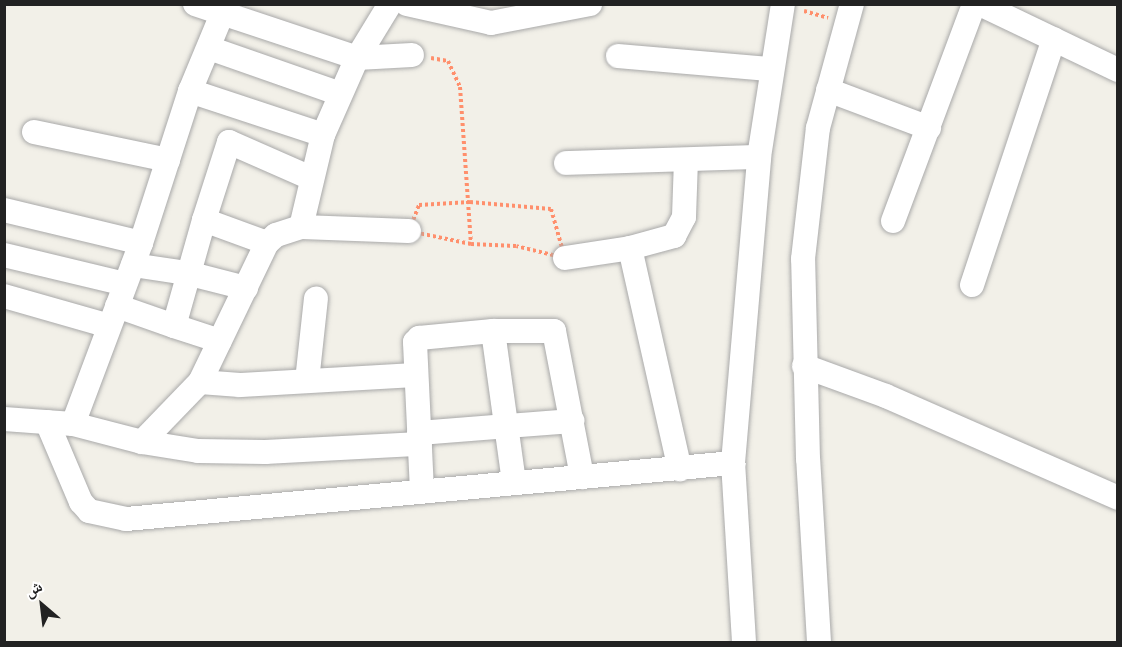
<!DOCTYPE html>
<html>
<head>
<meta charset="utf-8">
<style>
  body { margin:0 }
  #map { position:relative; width:1122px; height:647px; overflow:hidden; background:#f2f0e8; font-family:Montserrat,"Noto Naskh Arabic",sans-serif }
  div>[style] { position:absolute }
  .path>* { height:4px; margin-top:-2px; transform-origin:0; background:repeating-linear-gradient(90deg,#ff8f6c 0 3px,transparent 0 6px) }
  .roads { filter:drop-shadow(0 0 2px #a9a9a9) drop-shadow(0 0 2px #a9a9a9) }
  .minor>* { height:24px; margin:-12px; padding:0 12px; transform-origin:12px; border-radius:12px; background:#fff }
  span { translate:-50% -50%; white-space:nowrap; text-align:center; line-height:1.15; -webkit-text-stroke:4.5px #fff; paint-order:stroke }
  .frame { position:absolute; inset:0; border:6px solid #222; pointer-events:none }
  .north { position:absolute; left:12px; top:575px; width:60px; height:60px; -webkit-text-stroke:4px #fff; paint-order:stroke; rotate:332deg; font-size:16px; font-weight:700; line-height:24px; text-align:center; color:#222 }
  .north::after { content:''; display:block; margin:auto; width:21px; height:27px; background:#222; clip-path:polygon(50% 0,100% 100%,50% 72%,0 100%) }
</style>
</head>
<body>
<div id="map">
  <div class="path">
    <i style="left:804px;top:11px;width:25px;rotate:16deg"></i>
    <i style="left:431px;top:58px;width:17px;rotate:10deg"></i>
    <i style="left:448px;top:61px;width:29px;rotate:65deg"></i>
    <i style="left:460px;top:87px;width:157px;rotate:86deg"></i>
    <i style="left:470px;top:202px;width:81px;rotate:4.9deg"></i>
    <i style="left:551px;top:209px;width:51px;rotate:74.1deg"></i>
    <i style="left:565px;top:258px;width:50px;rotate:-166.2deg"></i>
    <i style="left:516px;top:246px;width:45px;rotate:-177.5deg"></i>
    <i style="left:471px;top:244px;width:63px;rotate:-168.2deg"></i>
    <i style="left:409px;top:231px;width:28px;rotate:-69deg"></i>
    <i style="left:419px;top:205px;width:51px;rotate:-3.4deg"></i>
  </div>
  <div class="roads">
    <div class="minor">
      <i style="left:195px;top:4px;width:171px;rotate:18.4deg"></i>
      <i style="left:357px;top:58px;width:55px;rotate:-3.1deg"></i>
      <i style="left:407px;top:4px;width:86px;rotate:12.7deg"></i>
      <i style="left:491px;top:23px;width:101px;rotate:-10.9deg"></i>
      <i style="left:980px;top:4px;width:153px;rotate:25.6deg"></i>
      <i style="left:209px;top:48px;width:139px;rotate:19.3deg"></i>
      <i style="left:618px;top:56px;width:154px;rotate:4.9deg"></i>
      <i style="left:828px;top:90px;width:108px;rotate:20.6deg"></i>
      <i style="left:190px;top:91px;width:140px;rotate:18.3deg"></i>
      <i style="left:34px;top:132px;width:137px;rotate:11.8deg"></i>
      <i style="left:566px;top:163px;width:193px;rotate:-1.8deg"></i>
      <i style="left:4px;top:210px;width:141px;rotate:13.5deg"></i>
      <i style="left:204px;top:220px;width:82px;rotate:-72.2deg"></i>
      <i style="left:229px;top:142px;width:90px;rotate:23.7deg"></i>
      <i style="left:893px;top:221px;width:232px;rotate:-69.5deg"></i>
      <i style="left:301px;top:227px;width:95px;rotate:-76.6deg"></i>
      <i style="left:323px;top:135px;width:84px;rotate:-66.2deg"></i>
      <i style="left:357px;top:58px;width:63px;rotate:-58.6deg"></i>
      <i style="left:630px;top:248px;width:227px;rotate:77.3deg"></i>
      <i style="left:4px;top:255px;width:124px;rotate:13.5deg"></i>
      <i style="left:565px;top:258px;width:66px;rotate:-8.7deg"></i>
      <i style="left:630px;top:248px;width:46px;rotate:-15.3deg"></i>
      <i style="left:674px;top:236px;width:21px;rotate:-62deg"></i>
      <i style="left:684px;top:217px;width:57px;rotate:-88deg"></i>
      <i style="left:133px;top:265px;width:55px;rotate:8.4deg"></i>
      <i style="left:187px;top:273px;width:61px;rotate:14.3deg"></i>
      <i style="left:972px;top:285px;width:259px;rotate:-71.6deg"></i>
      <i style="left:4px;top:296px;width:109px;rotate:15.9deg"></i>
      <i style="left:117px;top:306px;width:60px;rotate:19.3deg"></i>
      <i style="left:174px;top:326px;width:110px;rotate:-74.2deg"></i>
      <i style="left:204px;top:220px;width:67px;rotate:20.1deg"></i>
      <i style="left:174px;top:326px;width:48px;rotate:18.1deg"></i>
      <i style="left:493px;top:331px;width:153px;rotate:82.1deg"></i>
      <i style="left:804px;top:366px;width:87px;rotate:20.1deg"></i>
      <i style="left:886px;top:396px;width:253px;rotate:23.7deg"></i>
      <i style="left:307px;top:381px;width:83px;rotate:-83.8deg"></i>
      <i style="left:200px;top:382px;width:40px;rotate:4.3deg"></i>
      <i style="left:240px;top:385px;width:176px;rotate:-3.3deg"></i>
      <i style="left:4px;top:419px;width:69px;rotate:4.1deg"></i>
      <i style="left:73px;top:424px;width:71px;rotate:14.6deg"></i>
      <i style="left:142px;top:442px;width:57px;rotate:9.1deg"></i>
      <i style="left:198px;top:451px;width:67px;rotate:0.9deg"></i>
      <i style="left:265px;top:452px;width:155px;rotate:-3deg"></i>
      <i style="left:47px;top:422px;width:87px;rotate:67deg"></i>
      <i style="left:81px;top:502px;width:12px;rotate:48deg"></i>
      <i style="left:89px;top:511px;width:38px;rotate:12deg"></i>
      <i style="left:126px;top:519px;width:610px;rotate:-5.27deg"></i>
      <i style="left:73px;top:424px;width:193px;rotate:-69.4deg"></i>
      <i style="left:141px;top:243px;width:160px;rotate:-72.1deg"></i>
      <i style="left:190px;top:91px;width:83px;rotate:-67.4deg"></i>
      <i style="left:419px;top:433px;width:154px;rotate:-4.5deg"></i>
      <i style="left:142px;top:442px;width:83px;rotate:-46deg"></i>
      <i style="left:200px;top:382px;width:154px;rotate:-64.3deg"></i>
      <i style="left:267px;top:243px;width:12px;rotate:-42deg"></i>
      <i style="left:276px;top:235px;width:26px;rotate:-18deg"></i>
      <i style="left:301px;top:227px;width:108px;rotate:2.1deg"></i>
      <i style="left:422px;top:491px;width:149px;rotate:-92.7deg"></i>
      <i style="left:415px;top:342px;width:6px;rotate:-45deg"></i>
      <i style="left:419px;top:338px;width:74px;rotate:-5.4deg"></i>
      <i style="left:493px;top:331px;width:61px"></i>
      <i style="left:554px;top:331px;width:149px;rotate:79.1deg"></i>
      <i style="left:744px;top:642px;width:179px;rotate:-93.5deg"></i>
      <i style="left:733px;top:463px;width:307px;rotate:-85.1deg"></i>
      <i style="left:759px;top:157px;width:155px;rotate:-81.1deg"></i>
      <i style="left:819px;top:642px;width:183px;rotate:-93.4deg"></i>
      <i style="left:808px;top:459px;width:200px;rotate:-91.4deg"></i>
      <i style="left:803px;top:259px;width:132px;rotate:-83.5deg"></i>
      <i style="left:818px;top:128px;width:129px;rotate:-74.7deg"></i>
    </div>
  </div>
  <div class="frame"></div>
  <div class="north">ش</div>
</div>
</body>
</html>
